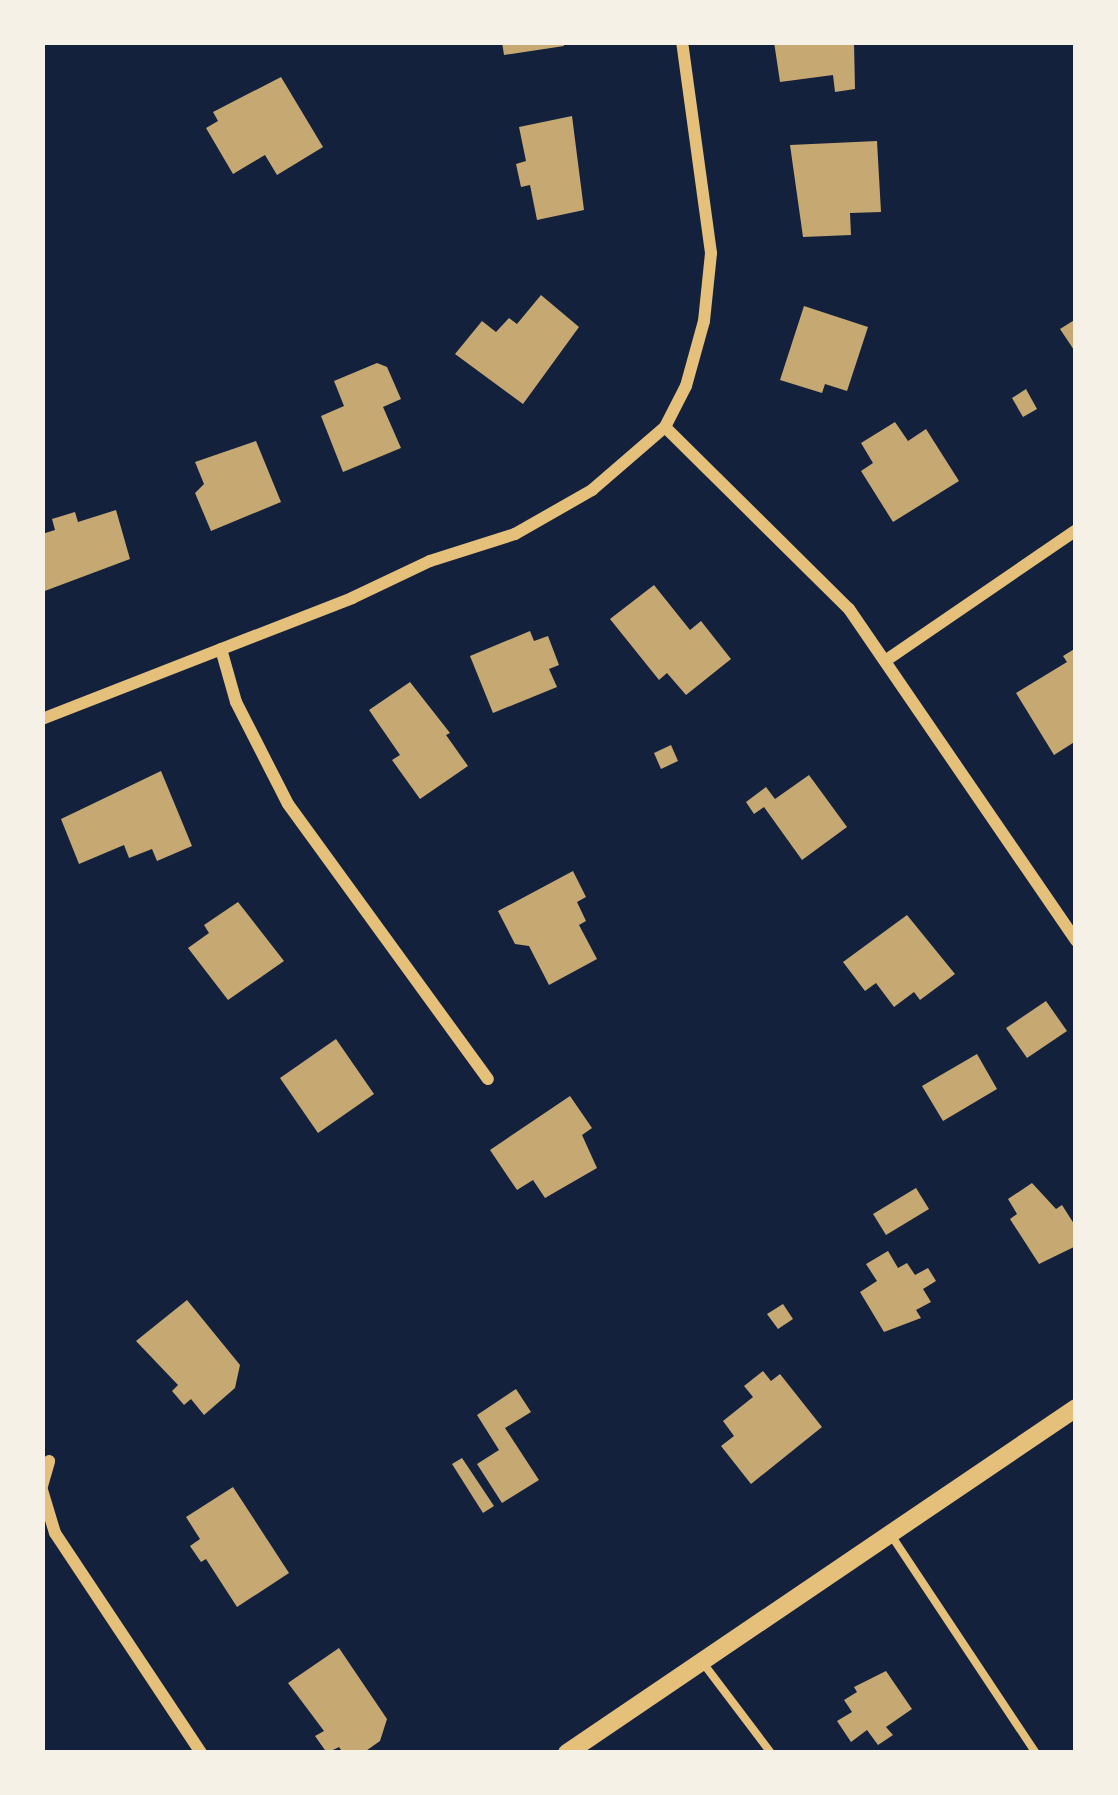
<!DOCTYPE html>
<html>
<head>
<meta charset="utf-8">
<style>
  body { margin:0 }
  #map { position:relative; width:1118px; height:1795px; overflow:hidden; background:#14213d; font-family:Arial,sans-serif }
  div>[style] { position:absolute }
  .building>* { inset:0; background:#c6a872 }
  .service>* { height:8px; margin:-4px; padding:0 4px; transform-origin:4px; border-radius:4px; background:#e5c07b }
  .minor>* { height:12px; margin:-6px; padding:0 6px; transform-origin:6px; border-radius:6px; background:#e5c07b }
  .tertiary>* { height:18px; margin:-9px; padding:0 9px; transform-origin:9px; border-radius:9px; background:#e5c07b }
  span { translate:-50% -50%; white-space:nowrap; text-align:center; line-height:1.15; -webkit-text-stroke:9px #f6f1e7; paint-order:stroke }
  .frame { position:absolute; inset:0; border:45px solid #f6f1e7; pointer-events:none }
</style>
</head>
<body>
<div id="map">
  <div class="building">
    <i style="clip-path:polygon(502px 42px,563px 42px,564px 46px,504px 55px)"></i>
    <i style="clip-path:polygon(774px 42px,854px 42px,855px 89px,835px 92px,833px 75px,780px 82px)"></i>
    <i style="clip-path:polygon(281px 77px,323px 147px,277px 175px,265px 155px,233px 174px,206px 128px,218px 121px,213px 112px)"></i>
    <i style="clip-path:polygon(572px 116px,584px 210px,537px 220px,530px 185px,521px 187px,516px 164px,526px 161px,519px 127px)"></i>
    <i style="clip-path:polygon(877px 141px,881px 212px,850px 213px,851px 235px,803px 237px,790px 145px)"></i>
    <i style="clip-path:polygon(541px 295px,579px 327px,523px 404px,455px 354px,482px 321px,496px 332px,509px 318px,517px 324px)"></i>
    <i style="clip-path:polygon(804px 306px,868px 327px,847px 391px,825px 384px,822px 393px,780px 380px)"></i>
    <i style="clip-path:polygon(1076px 319px,1076px 353px,1060px 329px)"></i>
    <i style="clip-path:polygon(377px 363px,387px 367px,401px 399px,383px 407px,401px 448px,343px 472px,321px 416px,344px 406px,334px 381px)"></i>
    <i style="clip-path:polygon(1026px 389px,1037px 409px,1023px 417px,1012px 398px)"></i>
    <i style="clip-path:polygon(895px 422px,908px 441px,926px 429px,959px 481px,893px 522px,861px 471px,873px 463px,861px 443px)"></i>
    <i style="clip-path:polygon(256px 441px,281px 502px,211px 531px,195px 493px,204px 484px,195px 462px)"></i>
    <i style="clip-path:polygon(116px 510px,130px 559px,42px 592px,42px 534px,55px 530px,52px 519px,75px 512px,78px 522px)"></i>
    <i style="clip-path:polygon(654px 585px,690px 630px,701px 621px,731px 659px,686px 695px,667px 673px,659px 680px,610px 619px)"></i>
    <i style="clip-path:polygon(530px 631px,534px 641px,548px 636px,559px 665px,549px 669px,557px 687px,493px 713px,470px 656px)"></i>
    <i style="clip-path:polygon(1076px 648px,1076px 741px,1054px 755px,1016px 693px,1067px 662px,1063px 656px)"></i>
    <i style="clip-path:polygon(410px 682px,450px 733px,446px 735px,468px 766px,420px 799px,392px 760px,400px 755px,369px 710px)"></i>
    <i style="clip-path:polygon(671px 745px,678px 761px,661px 769px,654px 753px)"></i>
    <i style="clip-path:polygon(161px 771px,192px 846px,157px 861px,152px 849px,129px 858px,124px 845px,79px 864px,61px 819px)"></i>
    <i style="clip-path:polygon(809px 775px,847px 827px,802px 860px,764px 807px,754px 814px,746px 802px,766px 787px,775px 799px)"></i>
    <i style="clip-path:polygon(573px 871px,586px 897px,577px 902px,586px 921px,579px 925px,597px 959px,549px 985px,529px 946px,515px 944px,498px 911px)"></i>
    <i style="clip-path:polygon(238px 902px,284px 961px,228px 1000px,188px 948px,209px 933px,204px 925px)"></i>
    <i style="clip-path:polygon(907px 915px,955px 974px,920px 1000px,914px 992px,894px 1007px,876px 983px,865px 991px,843px 962px)"></i>
    <i style="clip-path:polygon(1046px 1001px,1067px 1031px,1027px 1058px,1006px 1028px)"></i>
    <i style="clip-path:polygon(336px 1039px,374px 1094px,318px 1133px,280px 1078px)"></i>
    <i style="clip-path:polygon(977px 1054px,997px 1089px,943px 1121px,922px 1086px)"></i>
    <i style="clip-path:polygon(570px 1096px,592px 1128px,582px 1135px,597px 1168px,545px 1198px,533px 1180px,517px 1190px,490px 1150px)"></i>
    <i style="clip-path:polygon(1032px 1183px,1056px 1209px,1062px 1205px,1076px 1227px,1076px 1246px,1039px 1264px,1010px 1219px,1017px 1214px,1008px 1199px)"></i>
    <i style="clip-path:polygon(916px 1188px,929px 1209px,886px 1235px,873px 1214px)"></i>
    <i style="clip-path:polygon(888px 1251px,898px 1268px,907px 1263px,915px 1275px,928px 1268px,936px 1281px,923px 1289px,931px 1302px,916px 1310px,921px 1318px,884px 1332px,860px 1292px,877px 1281px,866px 1264px)"></i>
    <i style="clip-path:polygon(187px 1300px,240px 1365px,235px 1388px,204px 1415px,191px 1399px,184px 1405px,172px 1391px,178px 1385px,136px 1341px)"></i>
    <i style="clip-path:polygon(783px 1304px,793px 1319px,778px 1329px,767px 1314px)"></i>
    <i style="clip-path:polygon(763px 1371px,771px 1381px,780px 1374px,822px 1427px,751px 1484px,721px 1446px,734px 1436px,723px 1421px,753px 1397px,744px 1386px)"></i>
    <i style="clip-path:polygon(516px 1389px,531px 1412px,505px 1428px,539px 1480px,502px 1503px,477px 1464px,499px 1450px,477px 1415px)"></i>
    <i style="clip-path:polygon(462px 1458px,494px 1506px,483px 1513px,452px 1464px)"></i>
    <i style="clip-path:polygon(233px 1487px,289px 1573px,237px 1607px,206px 1559px,201px 1562px,190px 1546px,200px 1539px,186px 1517px)"></i>
    <i style="clip-path:polygon(339px 1648px,387px 1719px,380px 1741px,363px 1753px,343px 1753px,339px 1747px,327px 1753px,315px 1736px,324px 1731px,288px 1683px)"></i>
    <i style="clip-path:polygon(886px 1671px,912px 1709px,886px 1727px,893px 1735px,878px 1745px,867px 1730px,851px 1742px,837px 1721px,852px 1712px,844px 1700px,857px 1692px,854px 1687px)"></i>
  </div>
  <div class="service">
    <i style="left:891px;top:1535px;width:262px;rotate:56.4deg"></i>
    <i style="left:703px;top:1663px;width:113px;rotate:52.9deg"></i>
  </div>
  <div class="minor">
    <i style="left:665px;top:427px;width:259px;rotate:44.7deg"></i>
    <i style="left:849px;top:609px;width:402px;rotate:55.6deg"></i>
    <i style="left:221px;top:649px;width:55px;rotate:74.2deg"></i>
    <i style="left:236px;top:702px;width:114px;rotate:63deg"></i>
    <i style="left:288px;top:804px;width:340px;rotate:54deg"></i>
    <i style="left:885px;top:661px;width:232px;rotate:-34.4deg"></i>
    <i style="left:42px;top:719px;width:333px;rotate:-21.3deg"></i>
    <i style="left:352px;top:598px;width:86px;rotate:-25.4deg"></i>
    <i style="left:430px;top:561px;width:89px;rotate:-17.6deg"></i>
    <i style="left:515px;top:534px;width:89px;rotate:-29.7deg"></i>
    <i style="left:592px;top:490px;width:96px;rotate:-40.8deg"></i>
    <i style="left:665px;top:427px;width:46px;rotate:-62.9deg"></i>
    <i style="left:686px;top:386px;width:67px;rotate:-74.5deg"></i>
    <i style="left:704px;top:321px;width:68px;rotate:-84.1deg"></i>
    <i style="left:711px;top:253px;width:213px;rotate:-97.8deg"></i>
    <i style="left:42px;top:1486px;width:26px;rotate:-74deg"></i>
    <i style="left:42px;top:1490px;width:45px;rotate:73.2deg"></i>
    <i style="left:55px;top:1533px;width:264px;rotate:56.4deg"></i>
  </div>
  <div class="tertiary">
    <i style="left:567px;top:1753px;width:615px;rotate:-34.13deg"></i>
  </div>
  <div class="frame"></div>
</div>
</body>
</html>
